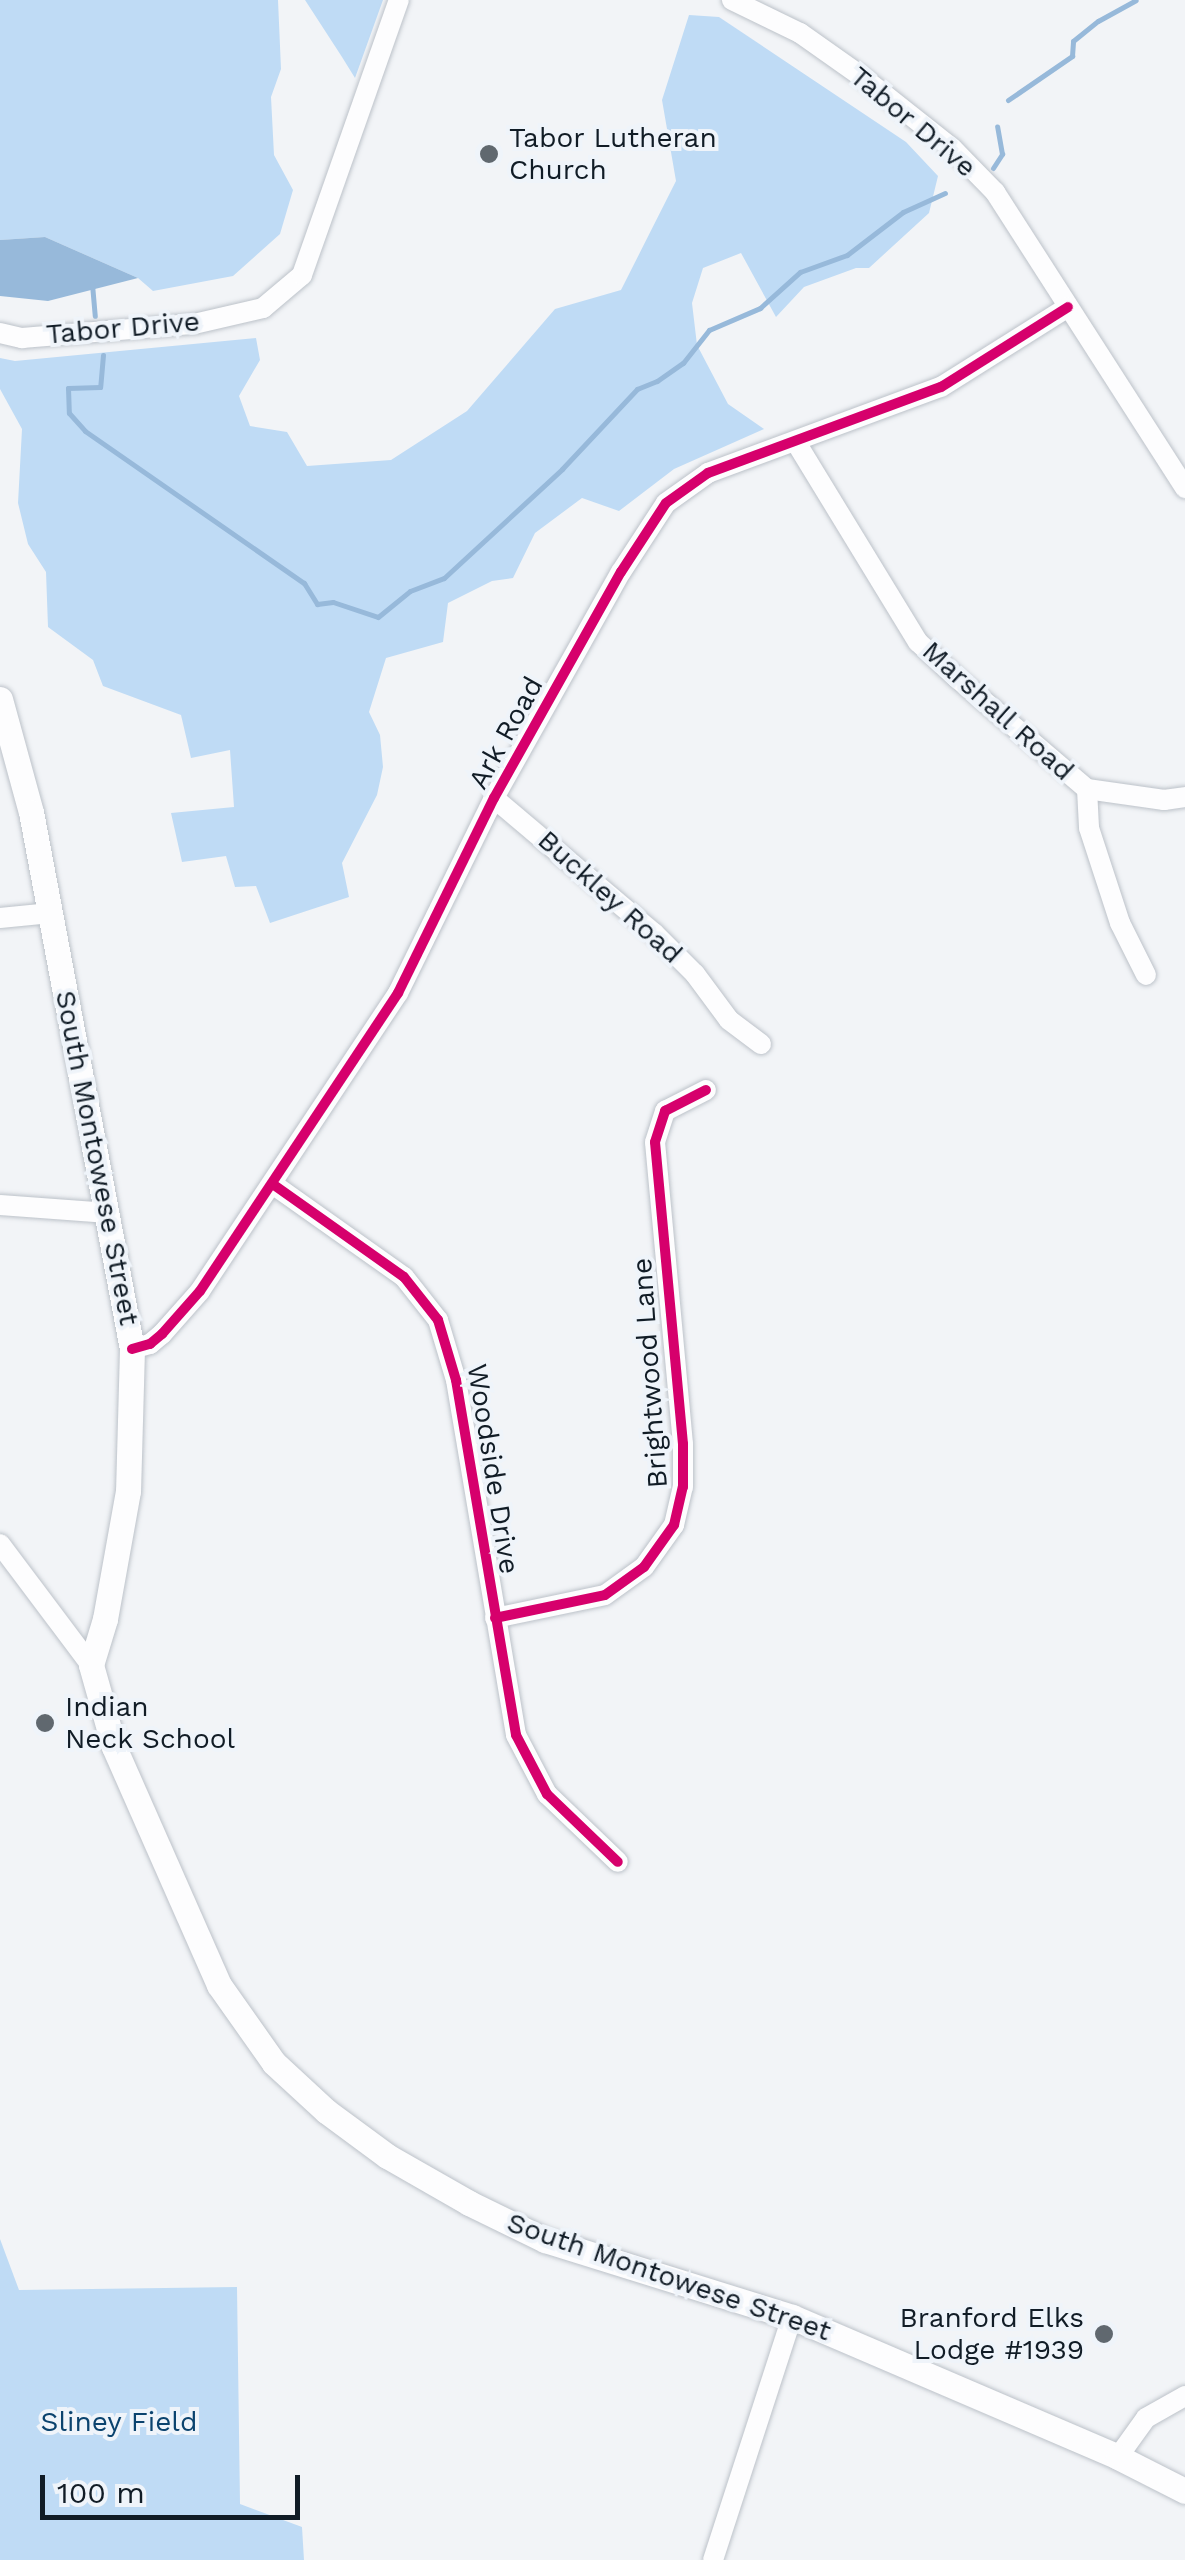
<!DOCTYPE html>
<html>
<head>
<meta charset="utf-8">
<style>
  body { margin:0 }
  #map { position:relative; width:1185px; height:2560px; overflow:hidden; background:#f2f4f7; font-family:"Work Sans",sans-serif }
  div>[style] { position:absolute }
  .green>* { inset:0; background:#bfdbf5 }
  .water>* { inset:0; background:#97b9da }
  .stream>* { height:5px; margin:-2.5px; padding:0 2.5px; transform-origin:2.5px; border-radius:2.5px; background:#97b9da }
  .roads { filter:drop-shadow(0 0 2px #bcc2c9) drop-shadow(0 0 2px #bcc2c9) }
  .minor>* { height:20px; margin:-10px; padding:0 10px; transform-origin:10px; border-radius:10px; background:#fdfdfe }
  .major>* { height:25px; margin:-12.5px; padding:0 12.5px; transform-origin:12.5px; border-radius:12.5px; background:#fdfdfe }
  .cycleway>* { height:10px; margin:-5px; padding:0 5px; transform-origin:5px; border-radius:5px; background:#d6006c }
  .dots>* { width:28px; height:28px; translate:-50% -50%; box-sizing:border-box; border:5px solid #eff4fa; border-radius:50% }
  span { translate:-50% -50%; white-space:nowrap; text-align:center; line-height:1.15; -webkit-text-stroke:8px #eff4fa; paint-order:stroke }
  .street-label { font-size:28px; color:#111c26 }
  .poi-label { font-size:28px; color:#111c26 }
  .left { translate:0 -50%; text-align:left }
  .right { translate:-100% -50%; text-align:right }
  .park-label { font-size:28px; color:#0b436e }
  .scale { position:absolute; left:40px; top:2475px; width:260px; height:45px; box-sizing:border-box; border:5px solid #111c26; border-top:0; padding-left:12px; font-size:30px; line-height:35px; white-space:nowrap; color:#111c26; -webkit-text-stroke:8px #eff4fa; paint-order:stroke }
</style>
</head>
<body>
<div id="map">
  <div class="green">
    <i style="clip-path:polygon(0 0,278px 0,281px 69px,271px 97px,274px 155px,293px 190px,280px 234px,233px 276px,153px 291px,138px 278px,45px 237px,0 240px)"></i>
    <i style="clip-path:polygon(305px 0,383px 0,355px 78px,342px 57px)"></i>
    <i style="clip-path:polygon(689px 15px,719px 17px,906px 142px,938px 176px,929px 213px,869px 268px,856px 268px,804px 287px,776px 317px,741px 253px,703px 268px,692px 303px,697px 345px,728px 404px,764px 429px,674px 469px,619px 511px,582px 498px,535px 533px,513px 578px,492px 581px,448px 603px,443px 642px,386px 658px,369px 712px,380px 735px,383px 767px,377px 795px,342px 863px,349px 897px,270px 923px,256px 886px,235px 887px,226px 856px,182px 862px,171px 813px,234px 807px,230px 750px,191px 758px,181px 715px,103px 686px,93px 660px,48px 627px,46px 572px,28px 544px,18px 503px,22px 429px,0 389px,0 358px,15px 361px,256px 338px,260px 360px,239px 396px,250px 426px,287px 432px,307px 466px,391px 460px,467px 411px,555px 309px,621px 290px,676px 181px,662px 100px)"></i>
    <i style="clip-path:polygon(0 2239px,19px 2290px,237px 2287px,240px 2504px,302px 2527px,304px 2560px,0 2560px)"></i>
  </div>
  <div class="water">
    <i style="clip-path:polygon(45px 237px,138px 278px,48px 301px,0 296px,0 240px)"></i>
  </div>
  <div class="stream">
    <i style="left:1008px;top:100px;width:78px;rotate:-34.5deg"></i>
    <i style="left:1072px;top:56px;width:15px;rotate:-86deg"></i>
    <i style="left:1073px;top:41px;width:32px;rotate:-39deg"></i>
    <i style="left:1098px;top:21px;width:43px;rotate:-28.9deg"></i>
    <i style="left:993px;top:168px;width:17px;rotate:-57deg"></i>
    <i style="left:1002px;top:154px;width:28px;rotate:-100deg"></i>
    <i style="left:92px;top:284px;width:32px;rotate:85deg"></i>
    <i style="left:103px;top:355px;width:32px;rotate:95deg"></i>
    <i style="left:100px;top:387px;width:32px;rotate:178deg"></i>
    <i style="left:68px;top:388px;width:25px;rotate:88deg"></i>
    <i style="left:69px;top:413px;width:24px;rotate:48deg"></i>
    <i style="left:85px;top:431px;width:267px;rotate:34.8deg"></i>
    <i style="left:304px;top:583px;width:25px;rotate:58deg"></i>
    <i style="left:317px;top:604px;width:16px;rotate:-7deg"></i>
    <i style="left:333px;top:602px;width:47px;rotate:18.4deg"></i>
    <i style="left:378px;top:617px;width:41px;rotate:-39.1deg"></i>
    <i style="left:410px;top:591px;width:36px;rotate:-21deg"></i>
    <i style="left:444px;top:578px;width:161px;rotate:-42.7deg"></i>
    <i style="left:562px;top:469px;width:110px;rotate:-46.8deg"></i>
    <i style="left:637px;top:389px;width:22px;rotate:-22deg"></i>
    <i style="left:657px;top:381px;width:32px;rotate:-35deg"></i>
    <i style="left:683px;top:363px;width:42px;rotate:-51.8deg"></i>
    <i style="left:709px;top:330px;width:56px;rotate:-23.3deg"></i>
    <i style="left:760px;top:308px;width:54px;rotate:-42deg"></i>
    <i style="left:800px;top:272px;width:50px;rotate:-19.9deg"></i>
    <i style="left:847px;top:255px;width:71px;rotate:-37.5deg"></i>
    <i style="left:903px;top:212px;width:46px;rotate:-24.3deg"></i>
  </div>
  <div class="roads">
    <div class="minor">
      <i style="left:732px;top:0;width:76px;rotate:25.9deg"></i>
      <i style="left:800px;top:33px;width:75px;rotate:35.2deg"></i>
      <i style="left:861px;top:76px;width:116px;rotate:38.4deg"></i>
      <i style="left:952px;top:148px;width:62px;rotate:45.7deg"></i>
      <i style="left:995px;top:192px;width:352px;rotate:57.3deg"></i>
      <i style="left:0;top:333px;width:23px;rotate:13deg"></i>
      <i style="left:22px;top:338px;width:173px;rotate:-4.7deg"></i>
      <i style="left:194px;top:324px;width:71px;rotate:-13.1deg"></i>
      <i style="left:263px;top:308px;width:51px;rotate:-40.2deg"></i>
      <i style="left:302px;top:275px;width:292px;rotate:-70.6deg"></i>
      <i style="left:797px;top:444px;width:232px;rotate:58.6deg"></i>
      <i style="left:918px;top:642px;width:53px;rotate:42.7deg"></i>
      <i style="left:957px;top:678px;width:171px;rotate:40.5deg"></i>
      <i style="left:1087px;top:789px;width:78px;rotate:8.1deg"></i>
      <i style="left:1164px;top:800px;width:21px;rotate:-8deg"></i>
      <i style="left:1087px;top:789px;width:39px;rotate:87deg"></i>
      <i style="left:1089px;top:828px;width:100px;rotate:71.9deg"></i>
      <i style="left:1120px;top:923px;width:58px;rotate:63.4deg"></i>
      <i style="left:494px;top:798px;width:209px;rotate:40.2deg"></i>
      <i style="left:654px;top:933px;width:58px;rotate:45deg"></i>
      <i style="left:695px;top:974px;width:57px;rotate:53.5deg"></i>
      <i style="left:729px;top:1020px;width:40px;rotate:37deg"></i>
      <i style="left:0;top:918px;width:51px;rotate:-5.6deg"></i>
      <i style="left:274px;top:1185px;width:159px;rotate:35.3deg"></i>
      <i style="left:404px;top:1277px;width:55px;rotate:51.7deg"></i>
      <i style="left:438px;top:1320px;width:63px;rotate:73.3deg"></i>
      <i style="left:456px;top:1380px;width:360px;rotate:80.4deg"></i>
      <i style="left:516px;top:1735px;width:67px;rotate:62.3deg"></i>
      <i style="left:547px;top:1794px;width:98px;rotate:43.8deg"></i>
      <i style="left:0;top:1205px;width:109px;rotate:4.2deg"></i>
      <i style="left:132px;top:1349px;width:19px;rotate:-16deg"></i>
      <i style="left:150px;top:1344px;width:16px;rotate:-40deg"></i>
      <i style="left:162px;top:1334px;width:57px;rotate:-48.5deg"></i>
      <i style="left:200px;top:1291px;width:358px;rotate:-56.4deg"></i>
      <i style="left:398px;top:993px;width:217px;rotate:-63.8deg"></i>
      <i style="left:494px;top:798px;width:259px;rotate:-60.7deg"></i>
      <i style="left:621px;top:572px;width:82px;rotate:-56.9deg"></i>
      <i style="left:666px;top:503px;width:52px;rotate:-35.5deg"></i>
      <i style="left:708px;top:473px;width:248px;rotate:-20.3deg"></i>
      <i style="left:941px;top:387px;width:150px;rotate:-32.2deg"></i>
      <i style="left:0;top:1544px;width:151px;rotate:53.1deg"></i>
      <i style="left:495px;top:1618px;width:112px;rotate:-11.8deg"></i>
      <i style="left:605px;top:1595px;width:48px;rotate:-35.7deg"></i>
      <i style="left:644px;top:1567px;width:52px;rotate:-54.5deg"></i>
      <i style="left:674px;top:1525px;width:39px;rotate:-77deg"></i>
      <i style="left:683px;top:1487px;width:43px;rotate:-90deg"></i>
      <i style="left:683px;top:1444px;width:303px;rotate:-95.3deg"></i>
      <i style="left:655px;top:1142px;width:33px;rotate:-72deg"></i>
      <i style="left:665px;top:1111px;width:46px;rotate:-27.1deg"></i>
      <i style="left:1118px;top:2457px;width:48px;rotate:-54.3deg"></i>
      <i style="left:1146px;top:2418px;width:45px;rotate:-29.4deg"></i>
      <i style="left:713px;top:2560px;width:256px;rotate:-72deg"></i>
    </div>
    <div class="major">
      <i style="left:0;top:699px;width:117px;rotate:74.7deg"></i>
      <i style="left:31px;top:812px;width:546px;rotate:79.35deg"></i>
      <i style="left:132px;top:1349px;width:142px;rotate:91.6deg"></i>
      <i style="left:128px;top:1491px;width:130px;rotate:100.2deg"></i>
      <i style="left:105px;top:1619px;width:48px;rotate:106.9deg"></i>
      <i style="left:91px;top:1665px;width:85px;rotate:74.3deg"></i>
      <i style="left:114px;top:1747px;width:260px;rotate:66.2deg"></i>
      <i style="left:219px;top:1985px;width:95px;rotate:54.8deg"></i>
      <i style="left:274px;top:2063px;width:71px;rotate:42.7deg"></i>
      <i style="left:326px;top:2111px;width:76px;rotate:36.4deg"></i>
      <i style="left:387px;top:2156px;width:95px;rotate:29.8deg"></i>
      <i style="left:469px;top:2203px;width:85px;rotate:26deg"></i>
      <i style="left:545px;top:2240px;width:259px;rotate:17.3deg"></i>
      <i style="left:792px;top:2317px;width:355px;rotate:23.2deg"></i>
      <i style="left:1118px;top:2457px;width:75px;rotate:26.9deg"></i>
    </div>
  </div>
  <div class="cycleway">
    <i style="left:274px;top:1185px;width:159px;rotate:35.3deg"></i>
    <i style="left:404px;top:1277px;width:55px;rotate:51.7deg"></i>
    <i style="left:438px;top:1320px;width:63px;rotate:73.3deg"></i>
    <i style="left:456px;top:1380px;width:360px;rotate:80.4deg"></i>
    <i style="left:516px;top:1735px;width:67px;rotate:62.3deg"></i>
    <i style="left:547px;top:1794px;width:98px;rotate:43.8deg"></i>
    <i style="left:132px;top:1349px;width:19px;rotate:-16deg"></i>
    <i style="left:150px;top:1344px;width:16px;rotate:-40deg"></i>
    <i style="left:162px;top:1334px;width:57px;rotate:-48.5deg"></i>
    <i style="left:200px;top:1291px;width:358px;rotate:-56.4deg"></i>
    <i style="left:398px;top:993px;width:217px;rotate:-63.8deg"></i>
    <i style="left:494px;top:798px;width:259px;rotate:-60.7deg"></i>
    <i style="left:621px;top:572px;width:82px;rotate:-56.9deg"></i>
    <i style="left:666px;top:503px;width:52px;rotate:-35.5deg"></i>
    <i style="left:708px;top:473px;width:248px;rotate:-20.3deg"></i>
    <i style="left:941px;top:387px;width:150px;rotate:-32.2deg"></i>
    <i style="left:495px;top:1618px;width:112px;rotate:-11.8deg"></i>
    <i style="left:605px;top:1595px;width:48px;rotate:-35.7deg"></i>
    <i style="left:644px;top:1567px;width:52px;rotate:-54.5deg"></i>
    <i style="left:674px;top:1525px;width:39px;rotate:-77deg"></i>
    <i style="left:683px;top:1487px;width:43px;rotate:-90deg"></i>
    <i style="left:683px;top:1444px;width:303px;rotate:-95.3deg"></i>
    <i style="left:655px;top:1142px;width:33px;rotate:-72deg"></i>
    <i style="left:665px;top:1111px;width:46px;rotate:-27.1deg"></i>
  </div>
  <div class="dots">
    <i style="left:489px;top:154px;background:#60686f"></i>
    <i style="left:45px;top:1723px;background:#60686f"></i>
    <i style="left:1104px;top:2334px;background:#60686f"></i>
  </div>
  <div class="street-label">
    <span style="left:913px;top:122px;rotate:40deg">Tabor Drive</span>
    <span style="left:123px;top:328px;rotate:-5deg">Tabor Drive</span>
    <span style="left:998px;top:711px;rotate:42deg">Marshall Road</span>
    <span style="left:506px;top:733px;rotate:-61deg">Ark Road</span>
    <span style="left:610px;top:897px;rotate:42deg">Buckley Road</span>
    <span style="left:97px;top:1158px;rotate:79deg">South Montowese Street</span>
    <span style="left:650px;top:1373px;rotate:-94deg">Brightwood Lane</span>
    <span style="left:493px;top:1469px;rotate:81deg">Woodside Drive</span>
    <span style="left:669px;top:2277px;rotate:19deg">South Montowese Street</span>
  </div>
  <div class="poi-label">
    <span class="left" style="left:509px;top:154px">Tabor Lutheran<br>Church</span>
    <span class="left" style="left:65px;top:1723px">Indian<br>Neck School</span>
    <span class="right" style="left:1084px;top:2334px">Branford Elks<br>Lodge #1939</span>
  </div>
  <div class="park-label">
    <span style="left:119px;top:2422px">Sliney Field</span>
  </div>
  <div class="scale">100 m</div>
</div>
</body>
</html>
